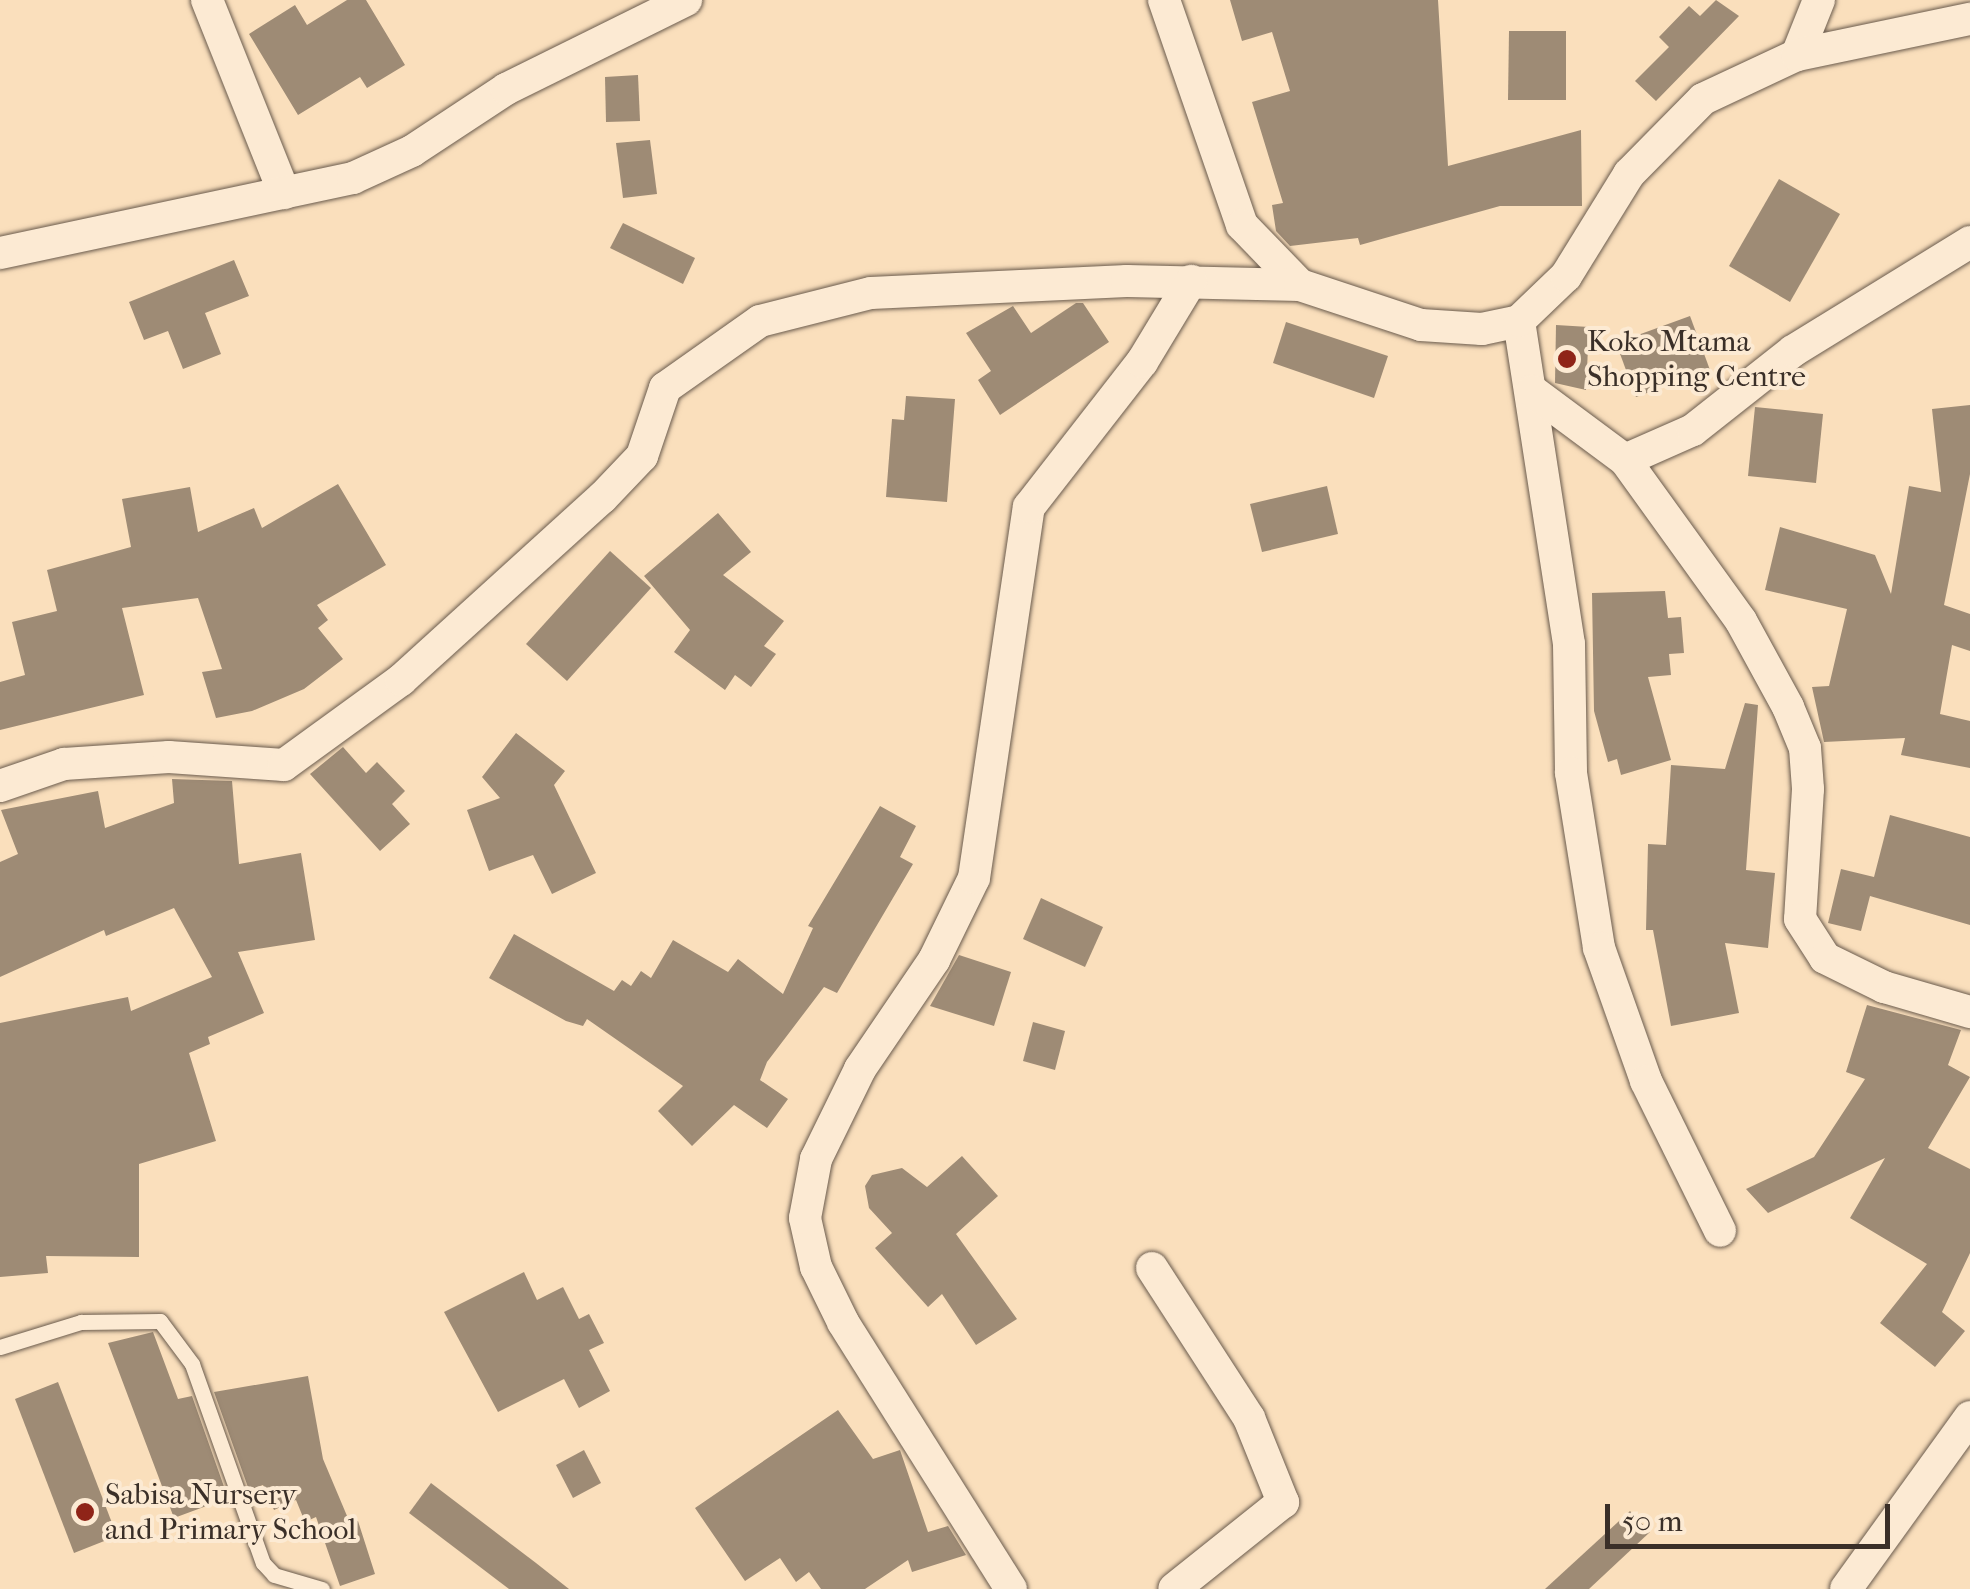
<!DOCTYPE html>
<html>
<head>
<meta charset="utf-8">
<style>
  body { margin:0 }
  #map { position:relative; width:1970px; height:1589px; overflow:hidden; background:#fadfbc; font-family:"IM FELL French Canon",serif }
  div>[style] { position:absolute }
  .building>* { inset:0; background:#9e8b75 }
  .roads { filter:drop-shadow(0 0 2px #6a5b4d) drop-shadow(0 0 2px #6a5b4d) }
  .lane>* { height:15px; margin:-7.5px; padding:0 7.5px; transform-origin:7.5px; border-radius:7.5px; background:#fcead3 }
  .street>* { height:32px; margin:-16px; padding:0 16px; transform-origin:16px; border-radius:16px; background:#fcead3 }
  .dots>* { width:28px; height:28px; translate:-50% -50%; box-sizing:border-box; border:5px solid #fcead3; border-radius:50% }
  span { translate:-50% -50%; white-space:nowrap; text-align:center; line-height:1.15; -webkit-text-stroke:8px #fcead3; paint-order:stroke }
  .poi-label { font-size:30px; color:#3a2f28 }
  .left { translate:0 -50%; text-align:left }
  .scale { position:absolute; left:1605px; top:1504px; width:285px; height:45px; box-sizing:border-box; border:5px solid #3a2f28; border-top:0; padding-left:12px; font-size:30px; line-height:35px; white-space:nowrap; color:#3a2f28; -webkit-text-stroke:8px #fcead3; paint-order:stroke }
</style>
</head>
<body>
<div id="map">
  <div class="building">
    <i style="clip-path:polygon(347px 0,366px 0,405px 65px,367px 88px,360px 77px,298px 115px,249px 34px,295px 5px,307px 25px)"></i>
    <i style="clip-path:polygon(1230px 0,1438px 0,1448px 166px,1581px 130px,1582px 206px,1500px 206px,1360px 245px,1358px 238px,1290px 246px,1276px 231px,1272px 205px,1283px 203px,1252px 102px,1290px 91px,1272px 32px,1242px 41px)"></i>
    <i style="clip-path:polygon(1716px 0,1739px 16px,1656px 101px,1635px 81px,1669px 47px,1659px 37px,1689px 6px,1700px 16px)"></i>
    <i style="clip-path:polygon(1509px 31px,1566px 31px,1566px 100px,1508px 100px)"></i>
    <i style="clip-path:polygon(638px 75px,640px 121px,606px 122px,605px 77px)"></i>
    <i style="clip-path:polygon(650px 140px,657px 194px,623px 198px,616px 143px)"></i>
    <i style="clip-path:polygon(1779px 179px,1840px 214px,1790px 302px,1729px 266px)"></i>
    <i style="clip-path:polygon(623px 223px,695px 258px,683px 284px,610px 248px)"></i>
    <i style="clip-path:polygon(234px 260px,249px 296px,205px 313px,221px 354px,183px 369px,168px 331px,144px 340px,129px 302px)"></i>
    <i style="clip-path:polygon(1076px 303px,1083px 303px,1109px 342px,1000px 415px,978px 380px,991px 371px,966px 333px,1013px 306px,1031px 333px)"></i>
    <i style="clip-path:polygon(1690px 316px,1710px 370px,1636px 397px,1616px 343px)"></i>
    <i style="clip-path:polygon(1286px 322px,1388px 356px,1374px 398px,1273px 363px)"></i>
    <i style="clip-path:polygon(1556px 325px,1589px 327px,1586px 390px,1555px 383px)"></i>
    <i style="clip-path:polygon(906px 396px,955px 399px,947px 502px,886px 497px,892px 419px,904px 420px)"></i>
    <i style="clip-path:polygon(1970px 405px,1970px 474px,1944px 605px,1970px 614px,1970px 651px,1952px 645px,1940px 714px,1970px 721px,1970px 768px,1901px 755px,1905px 738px,1824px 742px,1812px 687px,1829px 686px,1847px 609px,1765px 590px,1780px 527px,1875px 555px,1891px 594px,1909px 486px,1941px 492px,1932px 409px)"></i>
    <i style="clip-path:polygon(1755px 407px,1823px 414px,1816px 483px,1748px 476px)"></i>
    <i style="clip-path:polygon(338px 484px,386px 565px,317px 605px,328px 620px,318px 628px,343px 659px,304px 689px,252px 711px,216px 718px,202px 672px,222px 669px,198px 598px,122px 608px,144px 695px,0 730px,0 682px,25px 675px,12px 622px,57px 611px,47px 570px,131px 547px,122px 499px,190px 487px,198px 532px,254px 508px,262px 528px)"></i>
    <i style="clip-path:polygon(1327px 486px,1338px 534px,1262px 552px,1250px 504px)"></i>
    <i style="clip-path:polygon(718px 513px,751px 552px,723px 575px,784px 621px,764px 646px,776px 654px,751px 687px,735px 675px,725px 690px,674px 652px,690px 630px,644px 576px)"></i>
    <i style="clip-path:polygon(610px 551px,651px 588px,567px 681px,526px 644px)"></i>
    <i style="clip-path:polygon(1665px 591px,1668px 618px,1681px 617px,1684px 653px,1669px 654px,1671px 675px,1648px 677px,1671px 760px,1621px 775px,1617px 759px,1608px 762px,1594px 711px,1592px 593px)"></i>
    <i style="clip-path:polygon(1745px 703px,1758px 705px,1746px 870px,1775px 873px,1768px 948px,1725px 943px,1739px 1013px,1671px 1026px,1653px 930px,1646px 930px,1648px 844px,1666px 845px,1671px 765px,1725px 769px)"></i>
    <i style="clip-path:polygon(516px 733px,565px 771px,554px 785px,596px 873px,552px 894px,533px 855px,489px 871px,467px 810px,500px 798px,482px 777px)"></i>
    <i style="clip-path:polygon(343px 747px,366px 773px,377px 762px,405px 791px,392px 804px,410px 824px,380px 851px,310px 774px)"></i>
    <i style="clip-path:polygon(172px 779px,232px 781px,239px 864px,301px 853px,315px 940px,238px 952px,264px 1013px,208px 1037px,210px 1044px,189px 1053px,216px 1141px,139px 1164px,139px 1257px,46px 1256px,48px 1273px,0 1277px,0 1023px,128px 997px,131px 1011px,212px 977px,174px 908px,106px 936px,104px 930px,0 977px,0 862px,18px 854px,1px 810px,98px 791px,105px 828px,174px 803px)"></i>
    <i style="clip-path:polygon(880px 806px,916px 826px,900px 857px,913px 864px,837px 993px,824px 987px,767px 1062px,760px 1080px,788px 1099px,767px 1128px,734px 1105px,692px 1146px,658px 1111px,683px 1086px,587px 1019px,583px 1026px,566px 1021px,489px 978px,514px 934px,614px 991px,622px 980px,631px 986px,641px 971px,651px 978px,673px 940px,728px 972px,738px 959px,783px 994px,813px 928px,808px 926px)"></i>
    <i style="clip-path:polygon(1890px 815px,1970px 837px,1970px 925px,1870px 896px,1861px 931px,1828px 923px,1841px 869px,1874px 877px)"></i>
    <i style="clip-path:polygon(1041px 898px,1103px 927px,1085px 967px,1023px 939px)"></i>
    <i style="clip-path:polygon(959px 955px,1011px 972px,994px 1026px,930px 1006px)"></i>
    <i style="clip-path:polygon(1867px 1005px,1961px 1030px,1948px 1065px,1970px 1077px,1928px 1148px,1970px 1169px,1970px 1253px,1942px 1312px,1965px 1331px,1935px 1367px,1880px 1323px,1927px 1264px,1850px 1218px,1885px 1158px,1768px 1213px,1746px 1189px,1814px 1157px,1865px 1079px,1846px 1072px)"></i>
    <i style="clip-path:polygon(1033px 1022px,1065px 1031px,1055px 1070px,1023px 1061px)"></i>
    <i style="clip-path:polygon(962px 1156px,998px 1196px,956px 1234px,1017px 1319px,976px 1345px,942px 1294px,928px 1307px,875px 1248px,892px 1233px,869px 1208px,865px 1186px,872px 1175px,902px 1168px,927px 1187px)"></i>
    <i style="clip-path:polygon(524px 1272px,537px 1300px,563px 1287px,579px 1319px,589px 1314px,604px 1343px,589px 1350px,610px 1391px,579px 1408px,564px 1379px,498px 1412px,444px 1312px)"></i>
    <i style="clip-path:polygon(153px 1332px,178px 1399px,192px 1396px,228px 1498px,174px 1518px,108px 1343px)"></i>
    <i style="clip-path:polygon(308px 1376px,323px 1459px,350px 1523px,358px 1521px,375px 1574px,340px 1586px,316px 1517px,305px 1522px,296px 1500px,274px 1510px,263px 1485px,249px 1490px,214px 1392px)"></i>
    <i style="clip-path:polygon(58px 1382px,117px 1536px,74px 1553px,15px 1399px)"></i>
    <i style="clip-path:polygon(838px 1410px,873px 1459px,900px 1450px,928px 1532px,948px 1526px,966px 1555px,912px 1572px,908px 1560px,865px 1589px,821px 1589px,809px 1572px,796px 1582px,780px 1558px,745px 1581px,695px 1508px)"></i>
    <i style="clip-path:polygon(584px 1450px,601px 1483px,573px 1498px,556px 1465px)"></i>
    <i style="clip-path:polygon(431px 1483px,536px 1563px,569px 1589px,509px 1589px,409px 1513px)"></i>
    <i style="clip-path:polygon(1630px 1511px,1650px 1532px,1589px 1589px,1545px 1589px)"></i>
  </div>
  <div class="roads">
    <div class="lane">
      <i style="left:0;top:1347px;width:85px;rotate:-17.2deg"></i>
      <i style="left:81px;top:1322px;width:79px;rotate:-0.7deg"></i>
      <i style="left:160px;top:1321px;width:54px;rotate:53.3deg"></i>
      <i style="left:192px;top:1364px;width:211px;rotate:70.4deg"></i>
      <i style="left:263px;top:1563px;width:16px;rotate:47deg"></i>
      <i style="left:274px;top:1575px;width:50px;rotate:16.3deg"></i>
    </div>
    <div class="street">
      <i style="left:207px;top:0;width:208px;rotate:68.2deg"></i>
      <i style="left:1164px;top:0;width:238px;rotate:70.9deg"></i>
      <i style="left:1242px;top:225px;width:83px;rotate:46deg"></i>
      <i style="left:1797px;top:55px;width:59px;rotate:-68.2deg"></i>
      <i style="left:0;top:253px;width:361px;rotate:-12deg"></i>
      <i style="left:353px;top:178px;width:65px;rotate:-24.6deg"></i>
      <i style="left:412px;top:151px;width:113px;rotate:-33.4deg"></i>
      <i style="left:506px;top:89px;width:201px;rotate:-26.3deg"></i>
      <i style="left:1519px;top:321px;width:327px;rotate:81.2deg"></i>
      <i style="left:1569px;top:644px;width:129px;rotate:89.1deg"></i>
      <i style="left:1571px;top:773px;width:177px;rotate:80.9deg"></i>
      <i style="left:1599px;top:948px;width:141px;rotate:70.5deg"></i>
      <i style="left:1646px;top:1081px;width:167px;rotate:63.7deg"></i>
      <i style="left:1532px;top:391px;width:116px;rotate:36.6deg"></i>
      <i style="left:1625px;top:460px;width:198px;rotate:54.2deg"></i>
      <i style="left:1741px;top:621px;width:98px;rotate:61.3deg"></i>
      <i style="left:1788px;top:707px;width:44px;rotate:67.5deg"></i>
      <i style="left:1805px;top:748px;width:41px;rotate:85.8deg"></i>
      <i style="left:1808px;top:789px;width:130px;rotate:93.5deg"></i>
      <i style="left:1800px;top:919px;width:46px;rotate:57.3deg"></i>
      <i style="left:1825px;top:958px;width:66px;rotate:26.2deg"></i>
      <i style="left:1884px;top:987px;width:90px;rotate:16.2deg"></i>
      <i style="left:1625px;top:460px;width:74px;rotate:-23.8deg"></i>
      <i style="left:1693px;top:430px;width:127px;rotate:-38.3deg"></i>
      <i style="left:1793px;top:351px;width:208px;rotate:-31.6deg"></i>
      <i style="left:0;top:786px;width:68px;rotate:-19deg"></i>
      <i style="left:64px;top:764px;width:105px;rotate:-3.8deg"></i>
      <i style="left:169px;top:757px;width:115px;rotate:4deg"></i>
      <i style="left:284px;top:765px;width:145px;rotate:-36deg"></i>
      <i style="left:401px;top:680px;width:271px;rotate:-42.2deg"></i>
      <i style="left:602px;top:498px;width:58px;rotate:-46.4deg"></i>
      <i style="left:642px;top:456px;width:72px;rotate:-71.3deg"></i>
      <i style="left:665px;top:388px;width:116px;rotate:-35.2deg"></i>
      <i style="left:760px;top:321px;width:114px;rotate:-14.2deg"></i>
      <i style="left:871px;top:293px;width:256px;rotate:-2.7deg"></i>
      <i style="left:1127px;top:281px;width:173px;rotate:1.3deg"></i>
      <i style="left:1300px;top:285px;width:127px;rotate:18.3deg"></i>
      <i style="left:1421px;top:325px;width:61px;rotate:3.8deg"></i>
      <i style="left:1482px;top:329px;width:38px;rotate:-12deg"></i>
      <i style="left:1519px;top:321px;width:65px;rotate:-43.8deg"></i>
      <i style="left:1566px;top:276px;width:120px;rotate:-58.3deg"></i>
      <i style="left:1629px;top:174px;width:105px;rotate:-45.4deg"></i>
      <i style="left:1703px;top:99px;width:104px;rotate:-25.1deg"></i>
      <i style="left:1797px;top:55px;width:177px;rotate:-11.8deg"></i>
      <i style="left:1152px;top:1268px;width:179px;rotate:57.1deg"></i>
      <i style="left:1249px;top:1418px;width:91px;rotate:68deg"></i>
      <i style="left:1283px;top:1502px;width:139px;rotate:141.4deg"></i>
      <i style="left:1011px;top:1589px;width:315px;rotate:-122.2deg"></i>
      <i style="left:843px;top:1322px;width:61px;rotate:-116.1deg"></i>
      <i style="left:816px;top:1267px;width:50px;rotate:-102.7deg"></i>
      <i style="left:805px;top:1218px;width:60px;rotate:-79.4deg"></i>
      <i style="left:816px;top:1159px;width:100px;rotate:-63.9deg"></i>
      <i style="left:860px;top:1069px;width:132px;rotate:-55.8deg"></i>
      <i style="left:934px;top:960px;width:91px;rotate:-64deg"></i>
      <i style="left:974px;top:878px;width:375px;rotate:-81.6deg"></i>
      <i style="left:1029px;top:507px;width:184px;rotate:-52.1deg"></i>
      <i style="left:1142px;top:362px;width:95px;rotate:-58.8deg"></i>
      <i style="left:1846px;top:1589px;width:212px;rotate:-54.2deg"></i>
    </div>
  </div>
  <div class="dots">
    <i style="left:1567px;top:359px;background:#8f2418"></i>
    <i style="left:85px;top:1512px;background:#8f2418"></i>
  </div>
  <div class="poi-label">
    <span class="left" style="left:1587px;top:359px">Koko Mtama<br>Shopping Centre</span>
    <span class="left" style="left:105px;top:1512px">Sabisa Nursery<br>and Primary School</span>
  </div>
  <div class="scale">50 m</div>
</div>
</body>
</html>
